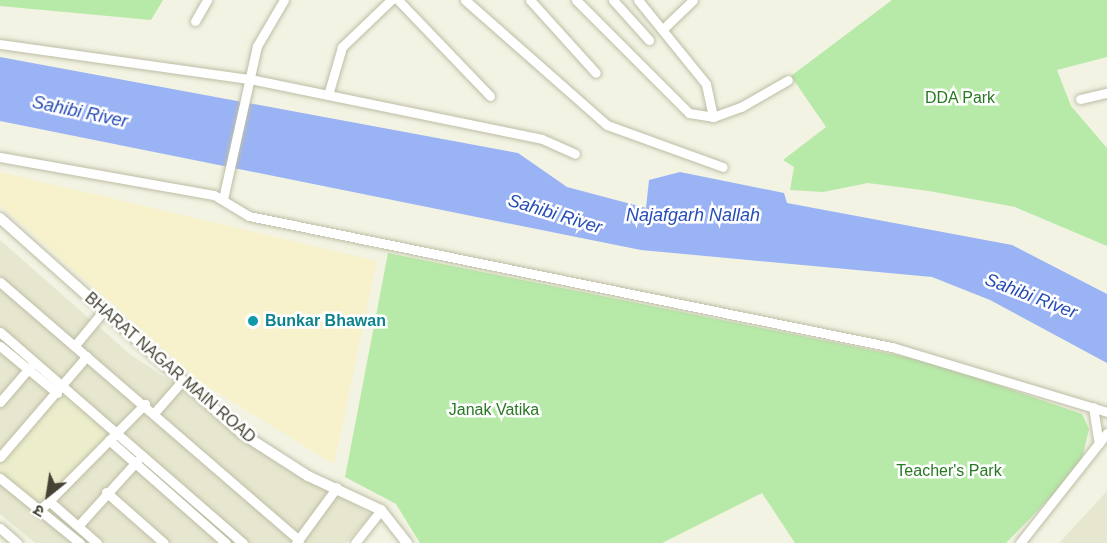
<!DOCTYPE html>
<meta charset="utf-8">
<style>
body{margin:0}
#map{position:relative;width:1107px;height:543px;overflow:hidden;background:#f2f3e3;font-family:Arial,"Noto Sans Devanagari",sans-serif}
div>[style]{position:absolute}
.residential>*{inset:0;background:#e7e7d0}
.commercial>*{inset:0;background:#f7f2cb}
.education>*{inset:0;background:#ecedcb}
.green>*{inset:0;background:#b7eaa8}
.water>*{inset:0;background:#9ab3f4}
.roads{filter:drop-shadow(0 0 2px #bebda5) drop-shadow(0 0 2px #bebda5)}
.minor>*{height:9px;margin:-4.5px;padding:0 4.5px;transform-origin:4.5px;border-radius:4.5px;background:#fff}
.tertiary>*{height:10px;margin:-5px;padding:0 5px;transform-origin:5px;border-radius:5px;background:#fff}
.dots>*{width:16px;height:16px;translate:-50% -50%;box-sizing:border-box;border:3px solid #fff;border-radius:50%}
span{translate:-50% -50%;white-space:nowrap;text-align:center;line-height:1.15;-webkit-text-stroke:5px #fff;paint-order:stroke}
.park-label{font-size:16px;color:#287923}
.culture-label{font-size:16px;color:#0d838f;font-weight:700}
.left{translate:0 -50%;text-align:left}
.street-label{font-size:16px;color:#454333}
.water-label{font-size:18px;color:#264cb6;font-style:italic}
.north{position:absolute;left:18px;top:465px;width:60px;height:60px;-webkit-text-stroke:4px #fff;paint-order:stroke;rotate:210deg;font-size:16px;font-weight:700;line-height:24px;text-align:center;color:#454333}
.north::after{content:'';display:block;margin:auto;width:21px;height:27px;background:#454333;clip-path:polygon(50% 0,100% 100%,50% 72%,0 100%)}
</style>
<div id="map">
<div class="residential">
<div style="clip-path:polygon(0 240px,131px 355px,371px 515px,346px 543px,35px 543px,0 514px)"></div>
<div style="clip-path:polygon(1107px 491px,1107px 543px,1059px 543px)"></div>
</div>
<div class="commercial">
<div style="clip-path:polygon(0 172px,377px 261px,334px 464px,202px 383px,0 205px)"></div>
</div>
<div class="education">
<div style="clip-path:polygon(63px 394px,107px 434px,39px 509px,0 474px,0 463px)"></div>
</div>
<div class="green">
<div style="clip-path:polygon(0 0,163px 0,151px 20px,0 6px)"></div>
<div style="clip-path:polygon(892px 0,1107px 0,1107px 57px,1057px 70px,1071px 106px,1107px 148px,1107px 246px,1015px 207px,929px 191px,868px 183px,823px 192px,790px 190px,794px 167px,783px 160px,826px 127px,791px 76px)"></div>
<div style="clip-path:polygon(388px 253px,931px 362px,1082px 414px,1089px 429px,1080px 467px,1006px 543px,795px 543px,762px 493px,662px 543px,420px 543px,396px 504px,345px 477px)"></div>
</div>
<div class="water">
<div style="clip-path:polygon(0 57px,518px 153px,567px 187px,646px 208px,649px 180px,680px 172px,784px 193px,787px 203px,1012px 245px,1107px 294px,1107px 363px,990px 300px,932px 277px,641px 250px,0 121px)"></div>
</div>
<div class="roads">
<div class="minor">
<div style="left:398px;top:0;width:133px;rotate:46.2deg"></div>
<div style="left:465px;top:0;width:189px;rotate:41.4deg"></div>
<div style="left:607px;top:125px;width:123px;rotate:19.9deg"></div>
<div style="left:530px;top:0;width:98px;rotate:47.9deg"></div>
<div style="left:576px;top:0;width:160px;rotate:45deg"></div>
<div style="left:689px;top:113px;width:24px;rotate:9deg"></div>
<div style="left:713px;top:117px;width:30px;rotate:-20deg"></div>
<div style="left:741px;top:107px;width:54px;rotate:-29.9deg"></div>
<div style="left:613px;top:0;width:54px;rotate:48deg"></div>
<div style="left:638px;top:0;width:108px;rotate:51deg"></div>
<div style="left:706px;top:84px;width:34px;rotate:78deg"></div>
<div style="left:195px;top:21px;width:24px;rotate:-60deg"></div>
<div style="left:664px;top:28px;width:40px;rotate:-44deg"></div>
<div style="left:0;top:44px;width:252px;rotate:8deg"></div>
<div style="left:250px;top:79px;width:298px;rotate:11.6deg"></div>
<div style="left:542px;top:139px;width:36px;rotate:24deg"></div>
<div style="left:328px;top:95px;width:50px;rotate:-73.7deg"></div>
<div style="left:342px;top:47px;width:68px;rotate:-43.8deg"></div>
<div style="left:1080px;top:99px;width:28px;rotate:-13deg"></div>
<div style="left:0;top:157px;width:217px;rotate:10.1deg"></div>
<div style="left:214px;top:195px;width:41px;rotate:31deg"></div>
<div style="left:249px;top:216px;width:656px;rotate:11.52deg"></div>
<div style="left:892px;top:347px;width:225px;rotate:16.8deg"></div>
<div style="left:223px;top:199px;width:157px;rotate:-77.5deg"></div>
<div style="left:257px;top:46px;width:53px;rotate:-59.6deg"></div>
<div style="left:0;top:282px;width:395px;rotate:40.8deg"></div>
<div style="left:0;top:332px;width:322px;rotate:41deg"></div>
<div style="left:76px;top:344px;width:44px;rotate:-50.5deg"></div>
<div style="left:0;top:346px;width:74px;rotate:39.5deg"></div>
<div style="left:0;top:402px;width:46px;rotate:-49.4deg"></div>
<div style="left:1093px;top:407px;width:37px;rotate:81deg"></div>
<div style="left:155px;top:412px;width:41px;rotate:-48.9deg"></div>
<div style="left:109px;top:440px;width:156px;rotate:41.4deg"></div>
<div style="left:0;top:457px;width:133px;rotate:-49.3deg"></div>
<div style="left:0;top:478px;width:103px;rotate:39.1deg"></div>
<div style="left:106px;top:492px;width:77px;rotate:41.3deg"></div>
<div style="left:49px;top:501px;width:64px;rotate:41.2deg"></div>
<div style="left:41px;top:509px;width:148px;rotate:-45.3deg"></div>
<div style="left:78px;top:526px;width:88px;rotate:-47.8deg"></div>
<div style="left:0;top:528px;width:23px;rotate:41deg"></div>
<div style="left:296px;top:543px;width:69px;rotate:-53.8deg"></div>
<div style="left:355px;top:543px;width:42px;rotate:-51.8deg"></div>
<div style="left:1020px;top:543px;width:140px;rotate:-51.7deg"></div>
</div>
<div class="tertiary">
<div style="left:0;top:218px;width:323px;rotate:41.7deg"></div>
<div style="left:241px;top:433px;width:80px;rotate:32.7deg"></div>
<div style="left:308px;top:476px;width:81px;rotate:25deg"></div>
<div style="left:381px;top:510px;width:42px;rotate:51.8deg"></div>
</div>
</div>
<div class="dots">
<div style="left:253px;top:321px;background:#0f9aa8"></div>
</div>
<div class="park-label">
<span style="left:960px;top:98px">DDA Park</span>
<span style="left:494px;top:410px">Janak Vatika</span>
<span style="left:949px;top:471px">Teacher's Park</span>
</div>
<div class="culture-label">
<span class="left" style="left:265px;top:321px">Bunkar Bhawan</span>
</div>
<div class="street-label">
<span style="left:170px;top:368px;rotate:41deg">BHARAT NAGAR MAIN ROAD</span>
</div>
<div class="water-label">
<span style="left:80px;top:112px;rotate:12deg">Sahibi River</span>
<span style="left:555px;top:214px;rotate:17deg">Sahibi River</span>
<span style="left:693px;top:215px">Najafgarh Nallah</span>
<span style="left:1031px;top:296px;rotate:21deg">Sahibi River</span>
</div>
<div class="north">उ</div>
</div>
